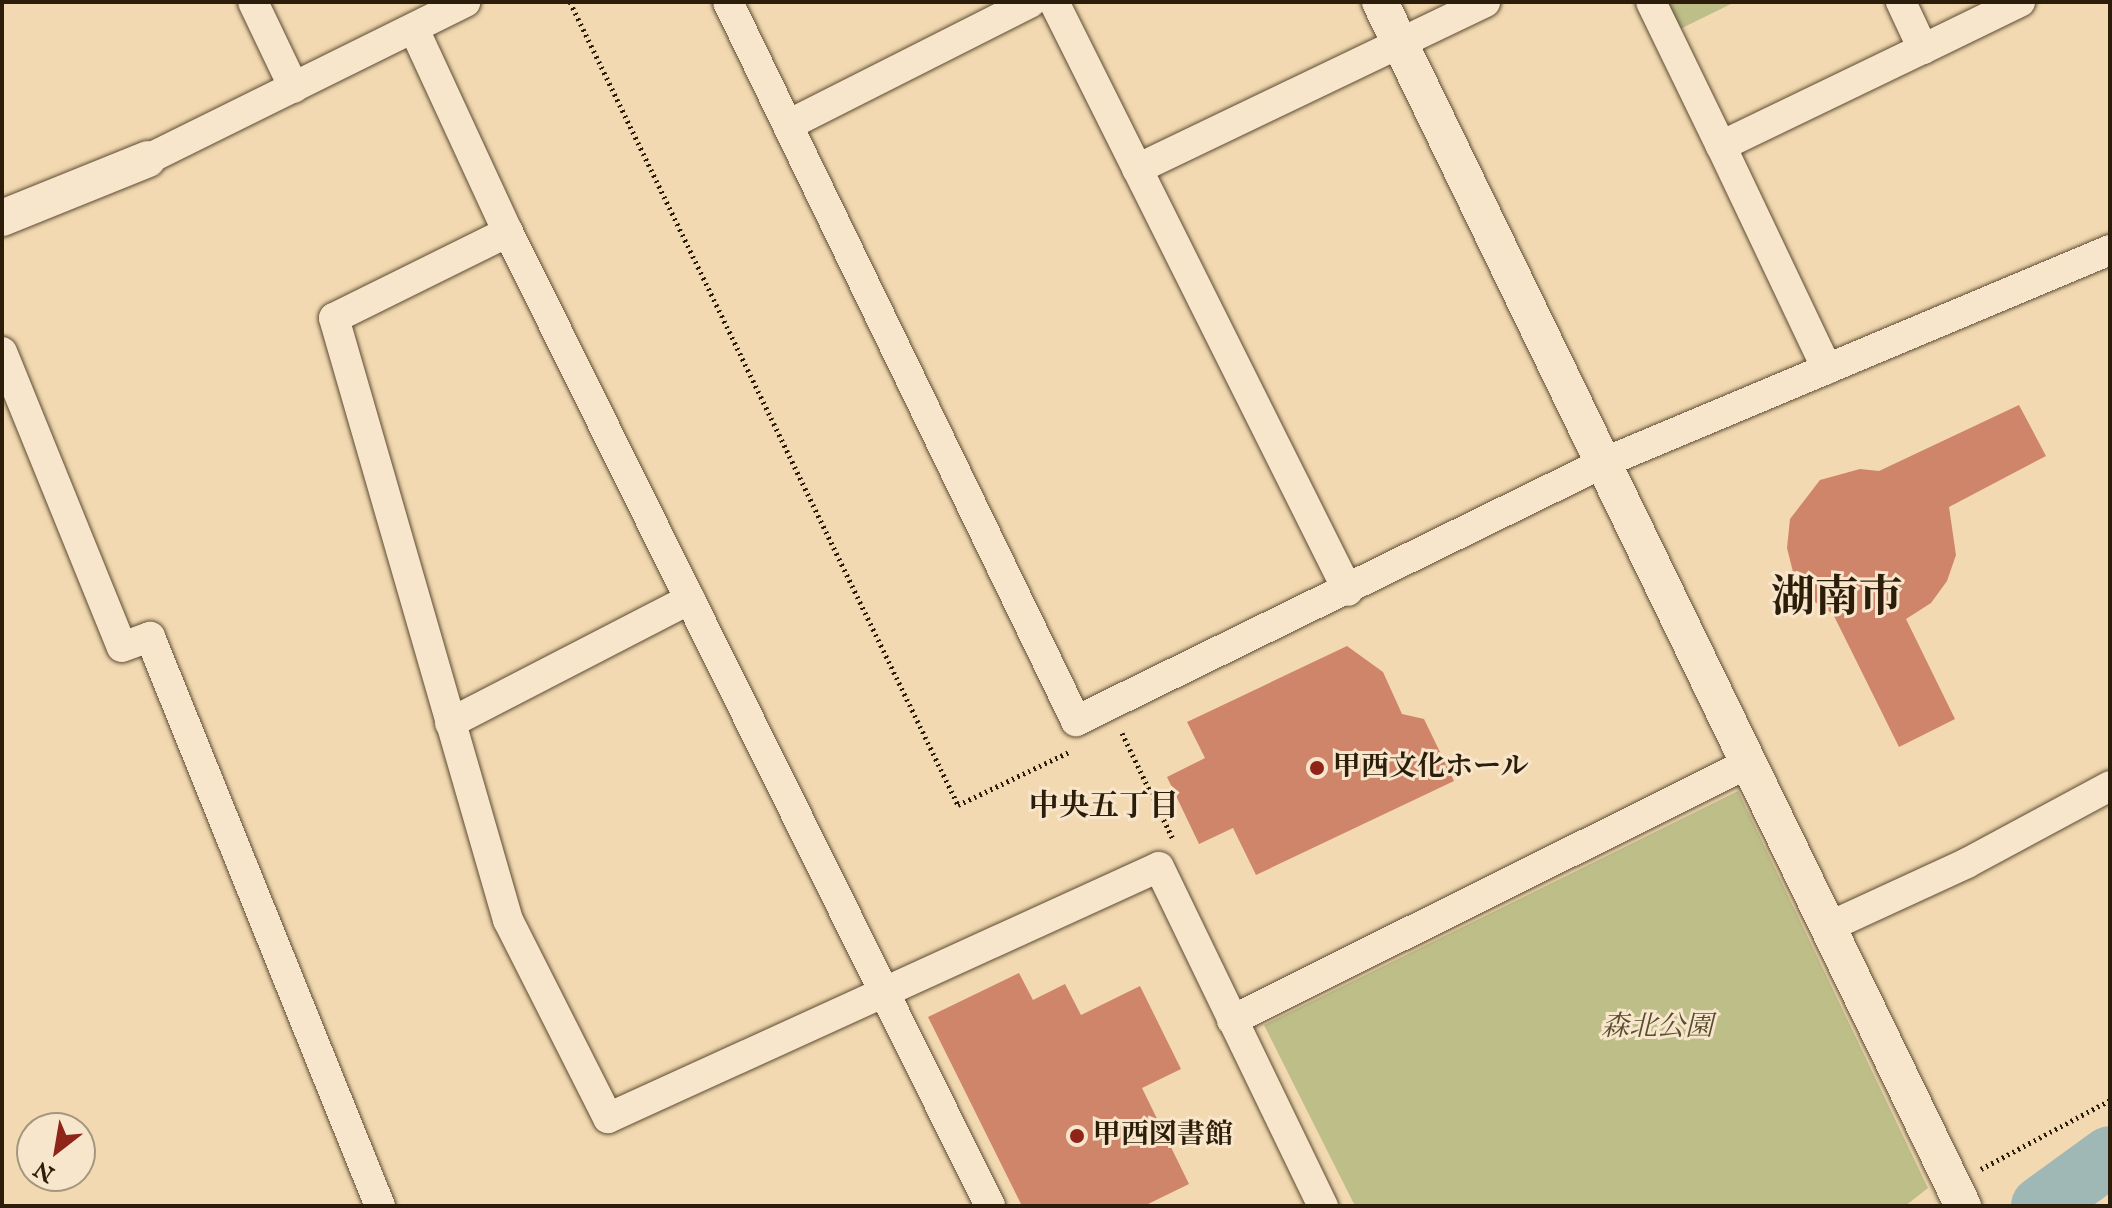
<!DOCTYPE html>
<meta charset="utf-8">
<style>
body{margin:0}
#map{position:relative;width:2112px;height:1208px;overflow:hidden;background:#f2d9b1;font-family:"IM FELL English","Noto Serif JP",serif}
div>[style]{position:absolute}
.green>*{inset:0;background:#bebe89}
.river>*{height:60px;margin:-30px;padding:0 30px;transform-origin:30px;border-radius:30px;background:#9fb8b6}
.building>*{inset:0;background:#cf8569}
.path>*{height:5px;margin-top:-2.5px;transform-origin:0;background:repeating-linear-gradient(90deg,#2b1d09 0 2px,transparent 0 6px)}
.roads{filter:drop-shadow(0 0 2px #5d4c33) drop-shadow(0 0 2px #5d4c33)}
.minor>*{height:30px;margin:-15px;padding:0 15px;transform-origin:15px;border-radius:15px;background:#f7e6cc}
.tertiary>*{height:36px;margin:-18px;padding:0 18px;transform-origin:18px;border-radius:18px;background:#f7e6cc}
.dots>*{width:22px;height:22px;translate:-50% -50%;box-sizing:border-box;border:4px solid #f7e6cc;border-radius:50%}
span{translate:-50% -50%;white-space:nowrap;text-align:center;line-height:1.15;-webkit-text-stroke:6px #f7e6cc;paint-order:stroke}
.poi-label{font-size:28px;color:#2b1d09;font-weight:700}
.left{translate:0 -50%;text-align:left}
.park-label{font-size:28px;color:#574d2f;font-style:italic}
.neighbourhood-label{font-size:30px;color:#2b1d09;font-weight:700}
.town-label{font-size:44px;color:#2b1d09;font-weight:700}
.frame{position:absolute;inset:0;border:4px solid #2b1d09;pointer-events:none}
.north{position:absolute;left:16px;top:1112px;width:80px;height:80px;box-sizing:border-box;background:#f7e6cc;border:2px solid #a5967e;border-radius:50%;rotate:211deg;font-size:22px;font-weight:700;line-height:32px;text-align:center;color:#2b1d09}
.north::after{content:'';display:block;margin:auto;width:28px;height:36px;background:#8f2418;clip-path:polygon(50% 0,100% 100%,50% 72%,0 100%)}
</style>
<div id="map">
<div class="green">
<div style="clip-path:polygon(1666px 2px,1735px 2px,1680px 29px)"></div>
<div style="clip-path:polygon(1738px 791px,1928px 1188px,1905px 1206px,1355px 1206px,1264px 1025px)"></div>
</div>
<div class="river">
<div style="left:2041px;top:1206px;width:85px;rotate:-35.9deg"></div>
</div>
<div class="building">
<div style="clip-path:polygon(2019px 405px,2046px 456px,1949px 507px,1956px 555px,1947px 581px,1931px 603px,1906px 619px,1955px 719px,1899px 747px,1833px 614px,1809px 598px,1794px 576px,1787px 548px,1790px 519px,1820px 480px,1860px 469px,1879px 471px)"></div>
<div style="clip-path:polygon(1347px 646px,1383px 672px,1402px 714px,1424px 719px,1454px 781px,1256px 875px,1233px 828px,1199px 844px,1167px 777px,1205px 758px,1187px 722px)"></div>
<div style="clip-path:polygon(1019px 973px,1033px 1000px,1065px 984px,1081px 1015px,1140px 986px,1181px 1069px,1142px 1088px,1189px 1184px,1144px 1206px,1022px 1206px,928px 1017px)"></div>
</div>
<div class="path">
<div style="left:570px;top:2px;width:892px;rotate:64.21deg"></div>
<div style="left:958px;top:805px;width:123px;rotate:-25.5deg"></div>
<div style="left:1122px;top:733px;width:118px;rotate:64.3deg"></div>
<div style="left:1981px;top:1169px;width:146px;rotate:-28.1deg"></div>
</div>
<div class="roads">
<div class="minor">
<div style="left:253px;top:2px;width:95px;rotate:64.5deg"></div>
<div style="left:728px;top:2px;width:799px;rotate:64.17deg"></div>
<div style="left:1076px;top:721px;width:587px;rotate:-26.08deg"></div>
<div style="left:1603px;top:463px;width:550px;rotate:-22.79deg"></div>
<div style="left:1054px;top:2px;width:658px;rotate:63.47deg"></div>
<div style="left:1651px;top:2px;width:160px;rotate:64.1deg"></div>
<div style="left:1901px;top:2px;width:52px;rotate:64.9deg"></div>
<div style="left:1923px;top:49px;width:108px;rotate:-25.9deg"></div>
<div style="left:414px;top:29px;width:224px;rotate:65.2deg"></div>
<div style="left:508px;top:232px;width:1087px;rotate:63.67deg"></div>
<div style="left:788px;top:125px;width:272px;rotate:-26.8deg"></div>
<div style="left:148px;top:159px;width:354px;rotate:-26.3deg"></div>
<div style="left:1137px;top:169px;width:386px;rotate:-25.6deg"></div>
<div style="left:508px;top:232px;width:194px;rotate:153.7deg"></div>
<div style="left:334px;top:318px;width:627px;rotate:73.88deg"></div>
<div style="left:508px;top:920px;width:222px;rotate:63.2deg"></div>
<div style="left:608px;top:1118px;width:605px;rotate:-24.49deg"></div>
<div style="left:1159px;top:867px;width:377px;rotate:64.2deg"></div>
<div style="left:2px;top:352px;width:318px;rotate:67.9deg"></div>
<div style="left:122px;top:647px;width:30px;rotate:-20deg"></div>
<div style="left:150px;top:637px;width:614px;rotate:67.99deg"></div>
<div style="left:1827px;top:369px;width:247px;rotate:-115.4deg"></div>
<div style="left:1721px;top:146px;width:224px;rotate:-25.7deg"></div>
<div style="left:450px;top:723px;width:270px;rotate:-27.3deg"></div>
<div style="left:1828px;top:927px;width:153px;rotate:-24.7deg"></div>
<div style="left:1967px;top:863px;width:162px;rotate:-28.3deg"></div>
<div style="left:1232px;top:1020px;width:575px;rotate:-26.43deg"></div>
</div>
<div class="tertiary">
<div style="left:1380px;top:2px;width:1338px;rotate:64.16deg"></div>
<div style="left:2px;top:218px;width:157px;rotate:-22deg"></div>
</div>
</div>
<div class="dots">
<div style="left:1317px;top:768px;background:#8f2418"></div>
<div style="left:1077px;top:1136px;background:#8f2418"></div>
</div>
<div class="poi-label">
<span class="left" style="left:1333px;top:768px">甲西文化ホール</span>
<span class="left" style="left:1093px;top:1136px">甲西図書館</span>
</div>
<div class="park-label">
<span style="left:1657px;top:1028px">森北公園</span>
</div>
<div class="neighbourhood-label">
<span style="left:1104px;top:807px">中央五丁目</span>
</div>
<div class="town-label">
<span style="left:1837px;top:599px">湖南市</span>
</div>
<div class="frame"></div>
<div class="north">N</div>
</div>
